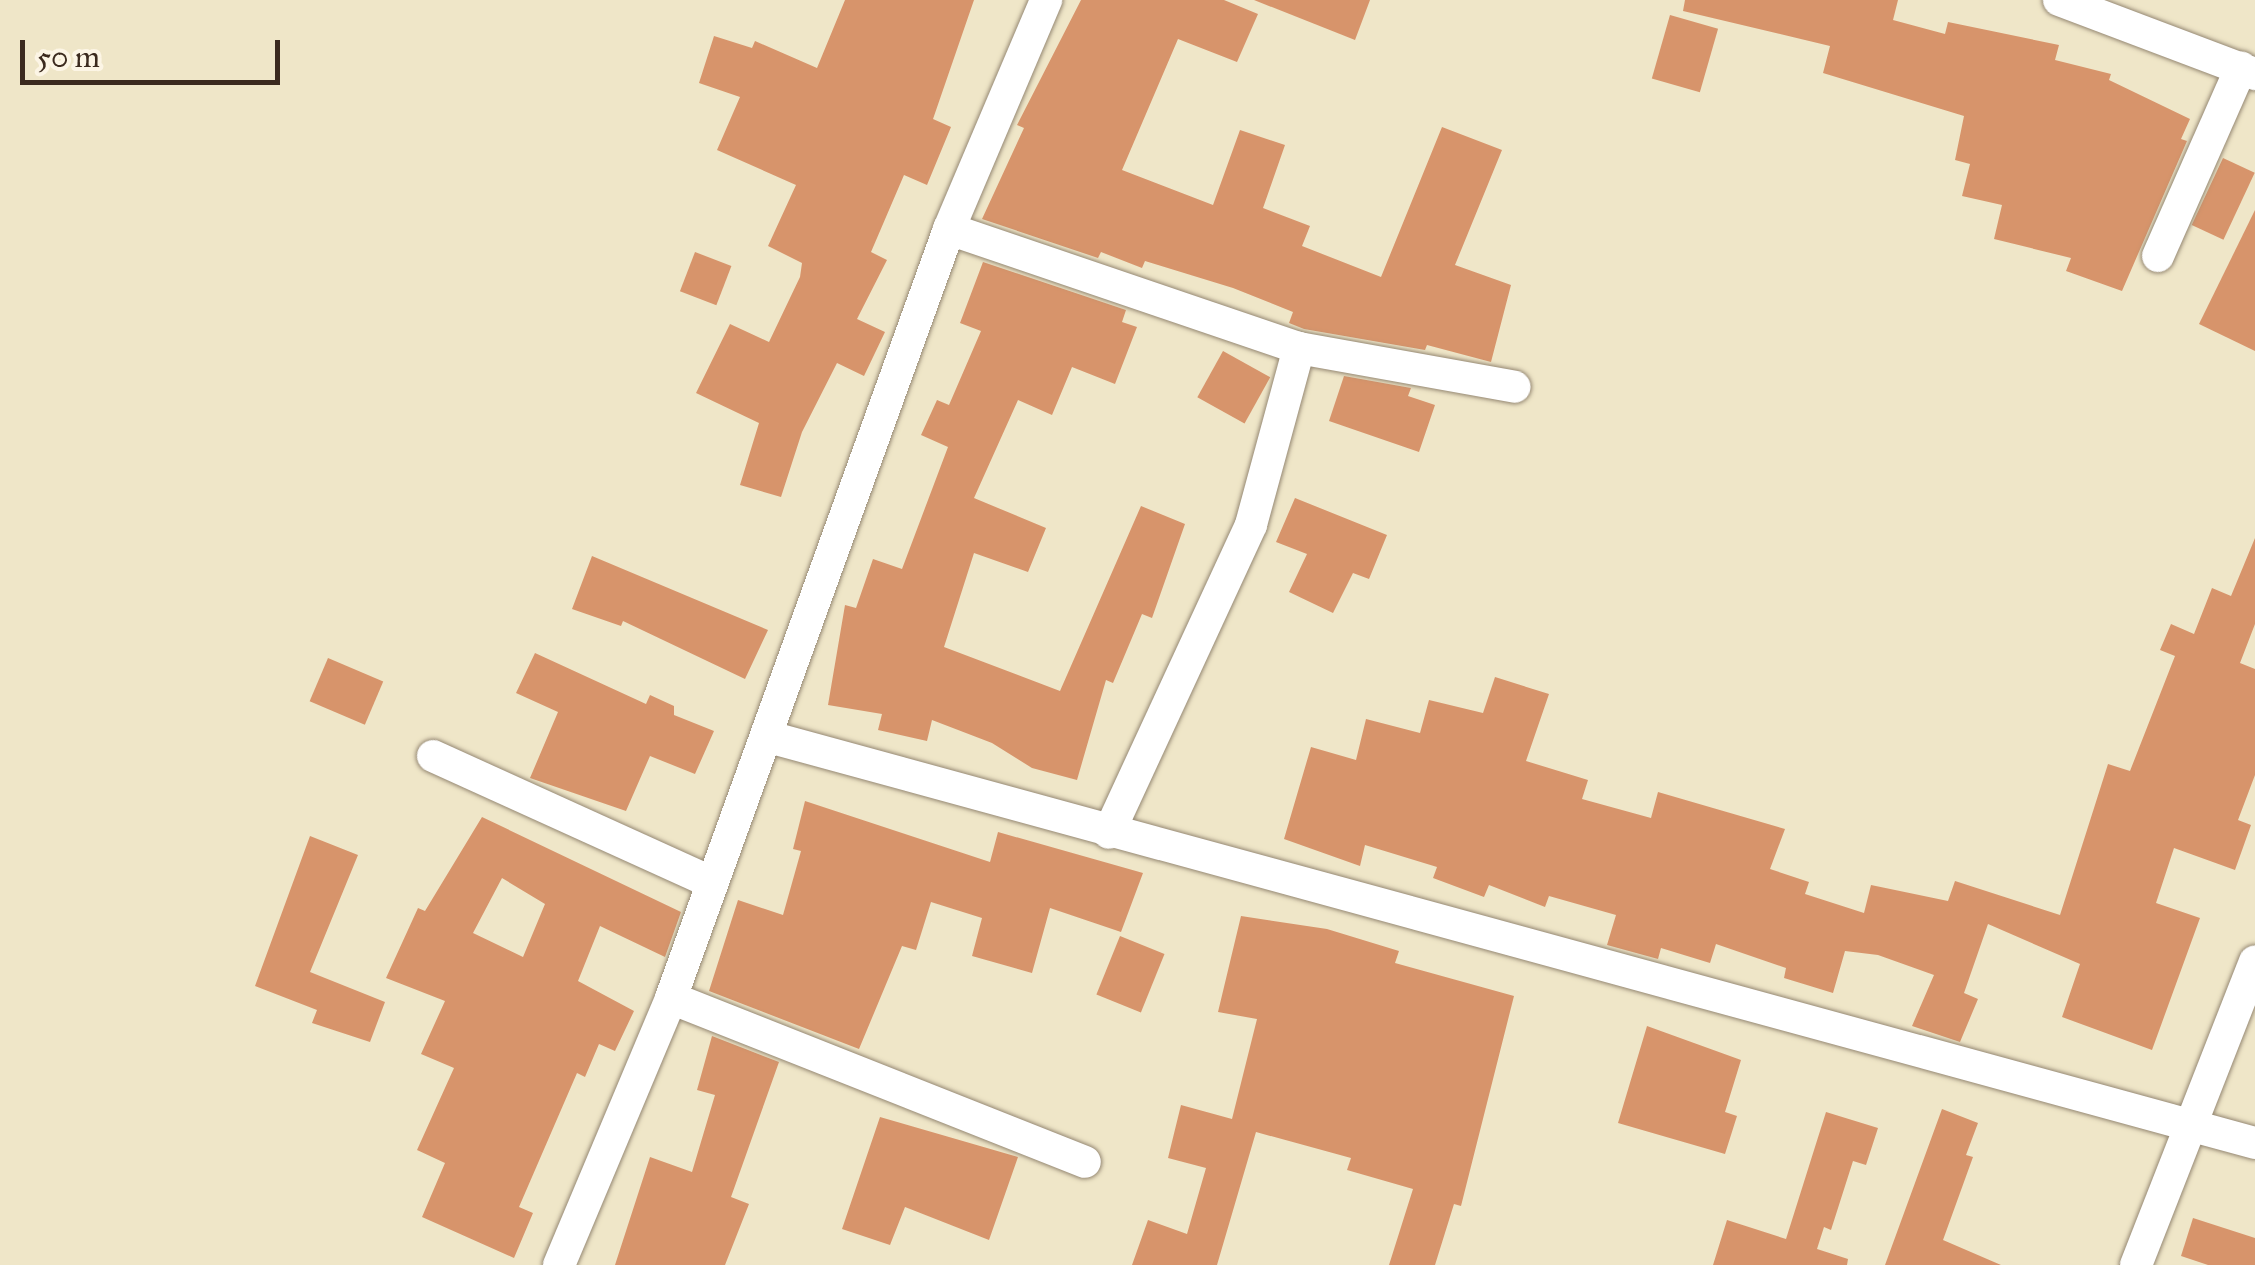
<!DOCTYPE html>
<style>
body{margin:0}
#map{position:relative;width:2255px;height:1265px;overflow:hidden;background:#efe6c8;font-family:"IM FELL Great Primer",serif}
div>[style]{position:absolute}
.building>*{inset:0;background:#d7946b;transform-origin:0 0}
.roads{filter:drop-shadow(0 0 2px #958873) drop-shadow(0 0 2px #958873)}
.street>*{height:32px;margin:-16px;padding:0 16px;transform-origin:16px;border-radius:16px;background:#fff}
span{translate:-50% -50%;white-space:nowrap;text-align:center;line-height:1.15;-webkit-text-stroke:8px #fcf5e5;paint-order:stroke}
.scale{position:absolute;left:20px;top:40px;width:260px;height:45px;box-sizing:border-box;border:5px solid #3b2a1e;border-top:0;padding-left:12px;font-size:30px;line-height:35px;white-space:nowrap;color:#3b2a1e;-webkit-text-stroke:8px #fcf5e5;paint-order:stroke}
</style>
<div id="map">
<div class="building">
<div style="clip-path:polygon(845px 0,974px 0,933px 119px,951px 127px,927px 185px,904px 175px,871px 252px,887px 260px,857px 319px,885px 332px,864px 376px,837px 363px,802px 432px,781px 497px,740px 485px,759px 423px,696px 393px,730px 324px,769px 342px,800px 277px,802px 263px,768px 246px,796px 185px,717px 150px,740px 97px,699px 83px,714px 36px,752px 48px,755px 41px,817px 68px)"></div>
<div style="clip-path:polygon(1081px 0,1224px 0,1258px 14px,1237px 62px,1178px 39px,1122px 170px,1213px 205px,1240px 130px,1285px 145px,1263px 208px,1310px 226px,1302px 246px,1381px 277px,1442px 127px,1502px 150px,1455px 265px,1511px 285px,1491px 362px,1427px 345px,1425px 350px,1304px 329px,1289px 323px,1293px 312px,1233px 288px,1145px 261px,1142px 268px,1101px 252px,1098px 258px,982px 219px,1024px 128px,1017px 125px)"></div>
<div style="clip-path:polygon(1254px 0,1370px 0,1355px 40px)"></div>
<div style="clip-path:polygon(1685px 0,1898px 0,1893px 20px,1945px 34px,1948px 22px,2059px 45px,2055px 60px,2111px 74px,2109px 80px,2190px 119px,2181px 139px,2187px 141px,2122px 291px,2066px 271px,2071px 258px,1994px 239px,2002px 205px,1962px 196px,1970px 164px,1955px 160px,1964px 116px,1823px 73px,1830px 46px,1683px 11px)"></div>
<div style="left:1670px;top:15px;width:50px;height:66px;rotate:16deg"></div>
<div style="left:2223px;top:158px;width:35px;height:74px;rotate:25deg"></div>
<div style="clip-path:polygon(2255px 210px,2255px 351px,2199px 324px)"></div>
<div style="left:695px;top:252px;width:39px;height:42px;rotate:21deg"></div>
<div style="clip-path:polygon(983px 262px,1126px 310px,1122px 322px,1137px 327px,1115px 384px,1072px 367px,1052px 415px,1018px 400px,974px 498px,1046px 528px,1028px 572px,974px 553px,944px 647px,1060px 691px,1141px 506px,1185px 524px,1152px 618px,1142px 614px,1113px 683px,1106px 680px,1077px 780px,1032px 768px,992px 743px,932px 720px,927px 741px,878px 730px,882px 714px,828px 705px,845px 605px,856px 608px,873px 559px,902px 569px,948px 447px,921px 435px,937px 400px,949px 405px,981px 331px,960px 323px)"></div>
<div style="left:1223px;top:351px;width:54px;height:53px;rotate:29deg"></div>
<div style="clip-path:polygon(1344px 376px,1411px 388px,1408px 396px,1435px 405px,1419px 452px,1329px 421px)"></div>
<div style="clip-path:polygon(1295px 498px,1387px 535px,1369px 579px,1353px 573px,1333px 613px,1289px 592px,1307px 554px,1276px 542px)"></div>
<div style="clip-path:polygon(2255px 538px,2255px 624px,2240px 663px,2255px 669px,2255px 775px,2238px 820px,2251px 825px,2235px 870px,2174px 848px,2156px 903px,2200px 918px,2152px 1050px,2062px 1017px,2080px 964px,1988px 924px,1964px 993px,1978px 999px,1960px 1042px,1912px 1026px,1934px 975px,1878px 955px,1845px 951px,1833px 993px,1784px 978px,1786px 968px,1716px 944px,1710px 963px,1661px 948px,1658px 959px,1607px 945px,1616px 915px,1549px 896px,1545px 907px,1489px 885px,1484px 897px,1433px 878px,1437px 867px,1365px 845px,1360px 866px,1284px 839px,1311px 747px,1356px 760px,1366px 719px,1420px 733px,1429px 700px,1483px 713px,1495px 677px,1549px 694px,1526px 761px,1588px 780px,1582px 799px,1651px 818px,1658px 792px,1785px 829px,1770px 869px,1809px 882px,1805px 894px,1864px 913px,1871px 885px,1948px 901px,1955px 881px,2060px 915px,2108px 764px,2130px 771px,2175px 656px,2160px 650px,2171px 624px,2194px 634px,2212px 588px,2231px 596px)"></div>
<div style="clip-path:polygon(592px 556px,768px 630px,745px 679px,623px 621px,621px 626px,572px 609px)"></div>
<div style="clip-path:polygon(535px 653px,646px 704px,650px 695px,674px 706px,674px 715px,714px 731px,695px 774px,650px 756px,626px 811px,530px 778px,558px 712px,516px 693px)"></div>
<div style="left:328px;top:658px;width:60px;height:47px;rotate:23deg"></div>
<div style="clip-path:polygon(805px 801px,990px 862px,998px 832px,1143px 873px,1121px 932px,1050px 908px,1032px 973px,972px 956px,982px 918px,931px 902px,916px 950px,902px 946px,859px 1049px,709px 991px,738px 900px,783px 915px,801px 851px,793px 849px)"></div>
<div style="clip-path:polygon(evenodd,482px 817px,681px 912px,665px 957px,600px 926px,578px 981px,634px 1011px,615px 1051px,599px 1044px,585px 1077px,577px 1073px,519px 1207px,533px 1213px,514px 1258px,422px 1217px,445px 1163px,417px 1150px,454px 1068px,421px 1054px,445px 1001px,386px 978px,418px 908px,425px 911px,482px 817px,502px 878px,545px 904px,523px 957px,473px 933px,502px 878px)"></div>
<div style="clip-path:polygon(310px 836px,358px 855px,310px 972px,385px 1002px,370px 1042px,312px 1023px,317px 1010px,255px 986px)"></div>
<div style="clip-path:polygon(1241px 916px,1327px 929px,1399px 951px,1395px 963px,1514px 996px,1461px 1206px,1454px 1204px,1435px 1265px,1389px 1265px,1413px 1189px,1347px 1170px,1351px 1158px,1256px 1132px,1217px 1265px,1132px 1265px,1148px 1220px,1187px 1234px,1206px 1168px,1168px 1158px,1181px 1105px,1232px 1119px,1257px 1019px,1218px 1012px)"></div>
<div style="left:1120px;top:936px;width:48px;height:63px;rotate:22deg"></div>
<div style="clip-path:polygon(1647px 1026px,1741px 1060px,1725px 1112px,1737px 1116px,1725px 1154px,1618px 1123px)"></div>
<div style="clip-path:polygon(712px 1036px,779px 1062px,731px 1197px,749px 1204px,725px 1265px,615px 1265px,650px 1157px,692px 1172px,715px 1095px,697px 1090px)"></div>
<div style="clip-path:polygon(1942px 1109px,1978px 1123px,1966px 1155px,1973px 1157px,1943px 1240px,2001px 1265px,1885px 1265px)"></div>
<div style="clip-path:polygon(1826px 1112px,1878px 1128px,1866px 1165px,1853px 1161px,1831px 1230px,1824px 1227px,1817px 1249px,1848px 1259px,1847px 1265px,1713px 1265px,1727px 1220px,1786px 1239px)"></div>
<div style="clip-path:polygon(880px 1117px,1018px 1157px,989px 1240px,905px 1207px,890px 1245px,842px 1229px)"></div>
<div style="clip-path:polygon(2193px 1218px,2255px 1238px,2255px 1265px,2208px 1265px,2181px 1256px)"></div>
</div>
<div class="roads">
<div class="street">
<div style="left:2059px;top:0;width:210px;rotate:20.7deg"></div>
<div style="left:949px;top:229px;width:370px;rotate:18.8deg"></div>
<div style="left:1299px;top:348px;width:183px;rotate:105.2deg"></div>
<div style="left:1251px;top:525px;width:339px;rotate:114.8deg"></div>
<div style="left:2158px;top:256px;width:206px;rotate:-66.2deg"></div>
<div style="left:1299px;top:348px;width:219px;rotate:10.2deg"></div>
<div style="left:769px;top:737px;width:1540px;rotate:15.28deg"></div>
<div style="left:433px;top:756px;width:305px;rotate:24.4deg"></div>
<div style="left:671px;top:998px;width:445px;rotate:21.6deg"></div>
<div style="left:559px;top:1265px;width:290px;rotate:-67.2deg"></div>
<div style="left:671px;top:998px;width:818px;rotate:-70.12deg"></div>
<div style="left:949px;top:229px;width:249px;rotate:-67deg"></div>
<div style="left:2136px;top:1265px;width:326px;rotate:-68.6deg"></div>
</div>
</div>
<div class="scale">50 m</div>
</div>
